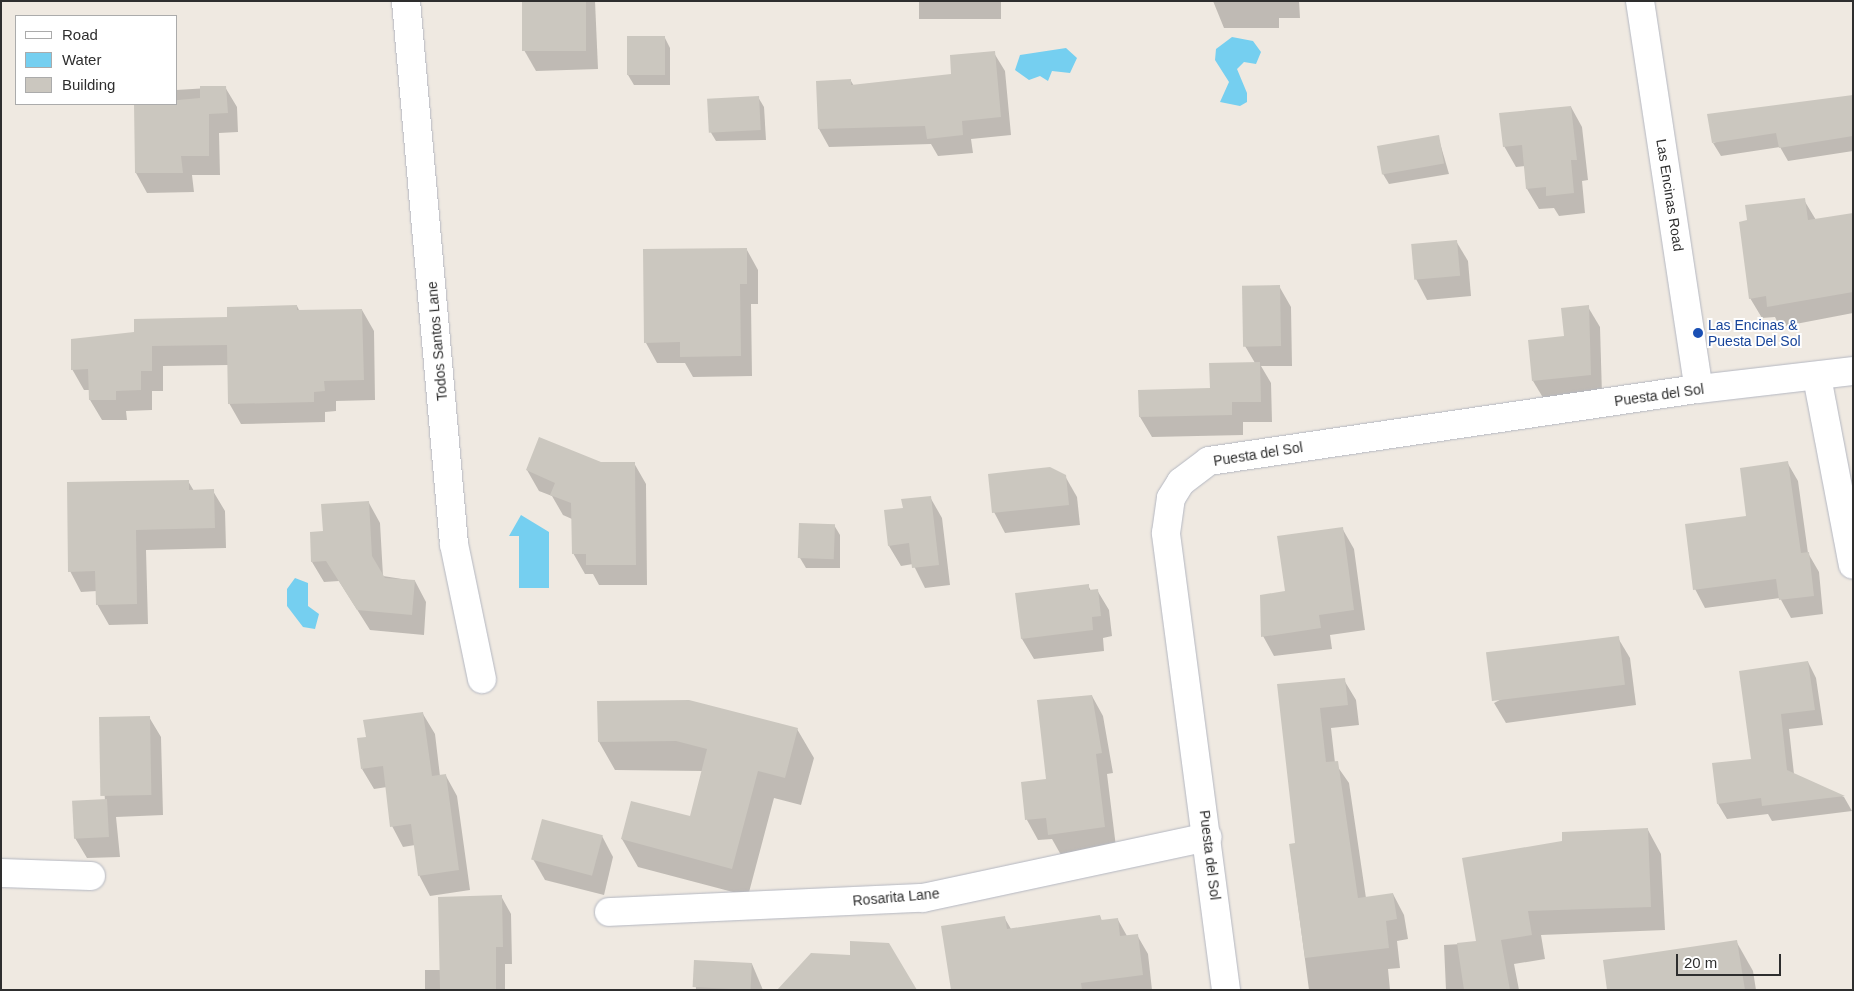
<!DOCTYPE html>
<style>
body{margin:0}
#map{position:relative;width:1854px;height:991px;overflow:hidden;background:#efe9e1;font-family:Helvetica,sans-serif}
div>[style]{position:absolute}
.water>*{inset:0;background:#75cff0}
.shadow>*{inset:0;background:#0003;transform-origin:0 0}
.building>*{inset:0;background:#cbc7bf;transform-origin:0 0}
.roads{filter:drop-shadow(0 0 1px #b4b7c1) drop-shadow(0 0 1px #b4b7c1)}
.minor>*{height:28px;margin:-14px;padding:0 14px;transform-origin:14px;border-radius:14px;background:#fff}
.dots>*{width:14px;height:14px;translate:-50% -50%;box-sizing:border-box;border:2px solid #fff;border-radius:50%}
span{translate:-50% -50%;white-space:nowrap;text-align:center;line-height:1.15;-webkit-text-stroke:4px #fff;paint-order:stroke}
.street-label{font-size:14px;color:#2e2e2e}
.transit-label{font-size:14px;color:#164399}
.left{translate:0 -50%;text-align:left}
.frame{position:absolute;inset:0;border:2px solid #2e2e2e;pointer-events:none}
.legend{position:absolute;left:15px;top:15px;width:162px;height:90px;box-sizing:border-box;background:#fff;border:1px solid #ababab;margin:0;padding:6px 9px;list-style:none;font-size:15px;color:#2e2e2e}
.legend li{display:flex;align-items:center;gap:10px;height:25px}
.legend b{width:25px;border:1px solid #ababab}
.scale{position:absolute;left:1676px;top:954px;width:105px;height:22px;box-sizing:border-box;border:2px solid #2e2e2e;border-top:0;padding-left:6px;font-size:15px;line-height:18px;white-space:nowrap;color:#2e2e2e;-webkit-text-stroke:4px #fff;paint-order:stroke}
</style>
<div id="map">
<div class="water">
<div style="clip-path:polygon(1232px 37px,1253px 41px,1261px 52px,1256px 64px,1244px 62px,1237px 69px,1247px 93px,1247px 102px,1240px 106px,1220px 102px,1229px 82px,1215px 60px,1216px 49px)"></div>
<div style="clip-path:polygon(1066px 48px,1077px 58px,1070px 73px,1052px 71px,1048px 81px,1040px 76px,1029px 80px,1015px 70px,1020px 55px)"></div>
<div style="clip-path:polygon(521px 515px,549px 532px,549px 588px,519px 588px,519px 536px,509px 536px)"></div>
<div style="clip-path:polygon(295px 578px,308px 583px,308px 606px,319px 614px,315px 629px,303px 627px,287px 606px,287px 589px)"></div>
</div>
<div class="shadow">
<div style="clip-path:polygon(524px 1px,595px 1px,598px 69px,536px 71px,524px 50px)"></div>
<div style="left:919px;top:1px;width:82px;height:18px"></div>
<div style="clip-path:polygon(1213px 1px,1299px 1px,1300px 18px,1279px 18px,1279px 28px,1224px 28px)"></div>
<div style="clip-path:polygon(628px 38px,665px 38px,670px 48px,670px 85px,634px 85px,628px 75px)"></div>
<div style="clip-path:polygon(994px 53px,1005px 71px,1011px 135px,971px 139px,973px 153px,938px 156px,931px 144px,829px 147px,819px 129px,851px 81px,854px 86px,953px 75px)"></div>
<div style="clip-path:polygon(225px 87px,237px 107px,238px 132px,219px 133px,220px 175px,192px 175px,194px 192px,147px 193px,136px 173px,135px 104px,176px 104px,176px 90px)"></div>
<div style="clip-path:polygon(1853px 96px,1853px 151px,1788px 161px,1780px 147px,1721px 156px,1713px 143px)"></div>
<div style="clip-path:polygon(758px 97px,764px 107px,766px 140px,716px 141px,710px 131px)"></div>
<div style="clip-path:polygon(1571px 107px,1582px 127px,1588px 180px,1582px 181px,1585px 213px,1559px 216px,1554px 208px,1539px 209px,1527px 189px,1525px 166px,1516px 167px,1504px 146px)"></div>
<div style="clip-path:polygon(1438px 136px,1449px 174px,1389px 184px,1383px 174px)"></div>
<div style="clip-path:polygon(1804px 200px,1816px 220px,1853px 214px,1853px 313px,1780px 327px,1775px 317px,1762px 318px,1750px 298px,1748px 222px)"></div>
<div style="clip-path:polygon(1456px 241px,1468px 261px,1471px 296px,1427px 300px,1416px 279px)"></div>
<div style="clip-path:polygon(747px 250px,758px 270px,758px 304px,751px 304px,752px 376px,693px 377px,685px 363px,657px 363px,646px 343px)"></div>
<div style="clip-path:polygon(1279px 286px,1291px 307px,1292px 366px,1261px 366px,1271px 383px,1272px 422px,1243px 422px,1243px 435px,1152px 437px,1140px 417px,1211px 389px,1255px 363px,1245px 346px)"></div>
<div style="clip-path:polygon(297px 306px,300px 312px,362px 310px,374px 331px,375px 400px,336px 401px,336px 411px,325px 412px,325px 422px,241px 424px,229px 403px,229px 365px,163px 366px,163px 391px,152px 391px,152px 410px,126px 411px,127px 420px,102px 420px,90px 400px,90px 390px,84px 390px,72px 369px,136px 333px)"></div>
<div style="clip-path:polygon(1588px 307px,1600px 327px,1602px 395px,1545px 401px,1533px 381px)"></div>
<div style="clip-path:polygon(1787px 462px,1798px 481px,1808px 553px,1819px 572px,1823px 614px,1791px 618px,1780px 598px,1705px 608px,1695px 589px)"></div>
<div style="clip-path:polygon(634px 463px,646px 484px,647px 585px,599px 585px,593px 574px,585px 574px,573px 553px,572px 519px,563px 515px,552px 496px,539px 491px,527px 470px)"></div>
<div style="clip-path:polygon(1065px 476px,1077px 497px,1080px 525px,1005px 533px,994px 512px)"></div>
<div style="clip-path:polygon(188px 481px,194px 491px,213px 491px,225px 511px,226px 548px,146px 550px,148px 624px,109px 625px,97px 604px,97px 591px,81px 592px,70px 571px)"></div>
<div style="clip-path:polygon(930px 497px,942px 518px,950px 585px,925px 588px,913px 564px,901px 566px,889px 546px,904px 509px)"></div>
<div style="clip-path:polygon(369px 503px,380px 523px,383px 576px,415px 581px,426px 602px,424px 635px,370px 630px,339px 581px,324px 582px,312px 562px,324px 532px)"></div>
<div style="clip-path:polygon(800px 524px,834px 525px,840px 535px,840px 568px,806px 568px,800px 558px)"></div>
<div style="clip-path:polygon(1342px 528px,1354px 549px,1365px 630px,1330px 635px,1332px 649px,1274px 656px,1263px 636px,1286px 592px)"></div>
<div style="clip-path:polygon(1088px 585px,1091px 591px,1097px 590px,1109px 610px,1112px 636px,1103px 638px,1104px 651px,1034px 659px,1022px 639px,1016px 595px)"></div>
<div style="clip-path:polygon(1618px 638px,1630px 658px,1636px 705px,1506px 723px,1494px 703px)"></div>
<div style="clip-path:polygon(1808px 662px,1816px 678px,1823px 725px,1789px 729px,1794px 774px,1844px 797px,1852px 811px,1772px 821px,1768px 814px,1727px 819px,1718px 804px,1753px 760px)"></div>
<div style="clip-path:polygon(1344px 680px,1356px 700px,1359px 725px,1331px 728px,1335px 763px,1349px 783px,1366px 898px,1393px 894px,1404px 915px,1408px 939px,1397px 941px,1400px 968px,1388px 969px,1390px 990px,1309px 990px,1290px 845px,1297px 844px,1279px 685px)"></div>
<div style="clip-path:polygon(1092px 696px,1103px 716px,1113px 773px,1107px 774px,1116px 847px,1061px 855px,1052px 839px,1038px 840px,1027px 820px,1022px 783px,1047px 780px)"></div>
<div style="clip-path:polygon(599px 702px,797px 729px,814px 758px,801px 805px,774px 798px,748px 896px,638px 867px,622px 839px,691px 818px,703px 771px,615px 770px,599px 742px)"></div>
<div style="clip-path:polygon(423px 714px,435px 734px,440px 776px,446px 776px,457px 796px,470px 890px,430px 896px,419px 875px,415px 845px,403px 847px,392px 826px,387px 787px,374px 789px,362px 769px)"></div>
<div style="clip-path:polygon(149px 717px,161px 737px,163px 815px,116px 817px,120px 857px,87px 858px,75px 838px,74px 802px,105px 801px,100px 719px)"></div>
<div style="clip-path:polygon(1648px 830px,1661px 854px,1665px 930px,1541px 935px,1545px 959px,1514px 964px,1519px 990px,1446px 990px,1444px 945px,1477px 943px)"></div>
<div style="clip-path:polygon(602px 836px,613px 857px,604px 895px,545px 880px,533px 859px)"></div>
<div style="clip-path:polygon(501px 896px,511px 914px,512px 964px,505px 964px,505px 990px,425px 990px,425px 970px,441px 970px)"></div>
<div style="clip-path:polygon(1100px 916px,1102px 921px,1118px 920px,1127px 936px,1137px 935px,1148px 954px,1152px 990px,952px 990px,1004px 917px,1011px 929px)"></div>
<div style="clip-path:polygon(1736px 941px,1753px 971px,1756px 990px,1608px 990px)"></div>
<div style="clip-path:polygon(695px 961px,752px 964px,763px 990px,696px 990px)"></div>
</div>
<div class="building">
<div style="left:522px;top:1px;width:64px;height:50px"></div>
<div style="left:665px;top:36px;width:39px;height:38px;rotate:90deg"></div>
<div style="clip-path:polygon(995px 51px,1001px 117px,962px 121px,963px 135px,927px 139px,925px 126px,818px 129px,816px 81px,851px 79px,851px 85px,951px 74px,950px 55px)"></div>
<div style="clip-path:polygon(200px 86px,226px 86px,228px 113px,209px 114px,209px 156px,181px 156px,183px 173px,135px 173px,134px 104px,200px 98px)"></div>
<div style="clip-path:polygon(1853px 95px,1853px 136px,1779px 148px,1776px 133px,1712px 143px,1707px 114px)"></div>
<div style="left:759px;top:96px;width:34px;height:52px;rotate:87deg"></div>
<div style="clip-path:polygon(1571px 106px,1577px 160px,1571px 160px,1574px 193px,1546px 196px,1546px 187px,1526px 189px,1522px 145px,1503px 147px,1499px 113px)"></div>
<div style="left:1439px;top:135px;width:29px;height:63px;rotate:80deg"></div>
<div style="clip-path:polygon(1805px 198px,1808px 220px,1853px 213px,1853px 292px,1767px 307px,1766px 296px,1749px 299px,1739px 222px,1747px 220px,1745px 205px)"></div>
<div style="left:1457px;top:240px;width:36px;height:46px;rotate:85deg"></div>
<div style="clip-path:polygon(747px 248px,747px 284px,740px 284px,741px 356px,680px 357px,680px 342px,644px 343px,643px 249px)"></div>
<div style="left:1280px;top:285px;width:61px;height:38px;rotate:89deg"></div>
<div style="clip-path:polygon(297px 305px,297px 310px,362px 309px,364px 380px,324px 381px,325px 391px,314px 392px,314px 402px,228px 404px,227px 345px,152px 346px,152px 371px,141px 371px,141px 390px,116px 391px,116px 400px,89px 400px,88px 369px,71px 370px,71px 339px,134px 332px,134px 319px,227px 317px,227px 307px)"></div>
<div style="clip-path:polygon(1589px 305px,1591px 375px,1532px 381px,1528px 340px,1564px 336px,1561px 308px)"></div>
<div style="clip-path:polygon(1260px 362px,1261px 402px,1232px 402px,1232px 415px,1139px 417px,1138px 390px,1210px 388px,1209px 363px)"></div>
<div style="clip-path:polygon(539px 437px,601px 462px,635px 462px,636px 565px,586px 565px,586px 554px,572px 554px,571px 503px,550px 495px,555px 483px,526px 470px)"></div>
<div style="clip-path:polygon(1788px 461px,1801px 553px,1809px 552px,1814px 596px,1779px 600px,1776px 579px,1693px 590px,1685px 524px,1746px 516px,1740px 468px)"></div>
<div style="clip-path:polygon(1050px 467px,1066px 475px,1069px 505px,992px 513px,988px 474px)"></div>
<div style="clip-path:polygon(189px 480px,189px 490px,214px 489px,215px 528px,136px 530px,137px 604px,96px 605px,95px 571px,68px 572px,67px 482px)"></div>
<div style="clip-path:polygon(931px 496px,939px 565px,912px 568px,909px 543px,888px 546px,884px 510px,903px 508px,901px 499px)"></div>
<div style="clip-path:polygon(369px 501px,372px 556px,385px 578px,415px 580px,412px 615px,357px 610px,326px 561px,311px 562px,310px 532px,323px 531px,321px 504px)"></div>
<div style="left:799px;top:523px;width:36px;height:35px;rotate:2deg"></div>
<div style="clip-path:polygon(1343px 527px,1354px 610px,1319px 615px,1321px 628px,1261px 637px,1260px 595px,1285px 591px,1277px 536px)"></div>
<div style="clip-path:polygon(1089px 584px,1089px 590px,1098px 589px,1101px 616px,1092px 617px,1093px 630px,1021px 639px,1015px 593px)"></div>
<div style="left:1619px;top:636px;width:49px;height:134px;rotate:83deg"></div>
<div style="clip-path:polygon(1808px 661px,1815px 710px,1781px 714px,1787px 770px,1845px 796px,1762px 806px,1761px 798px,1717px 804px,1712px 763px,1751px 759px,1739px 671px)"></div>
<div style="clip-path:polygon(1345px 678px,1348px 705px,1320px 708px,1326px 762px,1338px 761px,1358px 898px,1393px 893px,1397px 919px,1386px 921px,1389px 948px,1305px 958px,1289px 844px,1295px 843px,1277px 684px)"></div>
<div style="clip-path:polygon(1092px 695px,1102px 753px,1096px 754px,1105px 827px,1048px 835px,1046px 818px,1025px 820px,1021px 782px,1046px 779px,1037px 700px)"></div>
<div style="clip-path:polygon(689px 700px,798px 728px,785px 778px,758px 771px,732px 869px,621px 839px,631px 801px,690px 816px,707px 749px,676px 741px,598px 742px,597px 701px)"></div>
<div style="clip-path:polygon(423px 712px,432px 776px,446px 774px,459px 870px,418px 876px,411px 824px,390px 827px,383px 766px,361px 769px,357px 738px,366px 737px,363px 720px)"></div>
<div style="left:150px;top:716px;width:79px;height:51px;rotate:89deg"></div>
<div style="left:107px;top:799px;width:38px;height:35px;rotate:87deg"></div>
<div style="left:542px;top:819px;width:63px;height:42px;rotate:15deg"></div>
<div style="clip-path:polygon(1648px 828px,1651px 907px,1528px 911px,1532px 935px,1501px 940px,1510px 990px,1464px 990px,1457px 943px,1476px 941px,1462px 858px,1562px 841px,1562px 832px)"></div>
<div style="clip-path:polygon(502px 895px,503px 947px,496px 947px,496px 990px,440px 990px,438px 897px)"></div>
<div style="clip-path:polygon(1100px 915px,1101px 920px,1118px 918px,1120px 936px,1138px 934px,1143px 975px,1081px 983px,1082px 990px,951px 990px,941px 926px,1005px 916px,1007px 929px)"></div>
<div style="clip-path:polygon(1737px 940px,1745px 990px,1607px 990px,1603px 960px)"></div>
<div style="clip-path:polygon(850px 941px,889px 943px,917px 990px,777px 990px,811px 953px,850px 955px)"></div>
<div style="left:694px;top:960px;width:58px;height:27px;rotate:3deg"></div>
</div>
<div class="roads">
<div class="minor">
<div style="left:406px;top:1px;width:545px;rotate:84.95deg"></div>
<div style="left:454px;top:544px;width:138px;rotate:78.3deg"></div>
<div style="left:1640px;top:1px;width:392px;rotate:81.4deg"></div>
<div style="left:1817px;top:377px;width:191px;rotate:79.2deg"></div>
<div style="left:1px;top:873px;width:90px;rotate:1.9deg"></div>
<div style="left:609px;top:912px;width:314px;rotate:-2.6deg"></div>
<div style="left:923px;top:898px;width:291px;rotate:-12.1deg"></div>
<div style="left:1226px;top:990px;width:461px;rotate:-97.5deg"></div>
<div style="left:1166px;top:533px;width:35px;rotate:-82deg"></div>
<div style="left:1171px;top:498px;width:19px;rotate:-58deg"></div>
<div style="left:1181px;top:482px;width:35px;rotate:-37deg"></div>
<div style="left:1209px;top:461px;width:495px;rotate:-8.4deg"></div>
<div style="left:1699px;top:389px;width:155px;rotate:-6.7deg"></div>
</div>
</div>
<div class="dots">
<div style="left:1698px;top:333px;background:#1a4fb4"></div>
</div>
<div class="street-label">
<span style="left:1670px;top:195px;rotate:81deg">Las Encinas Road</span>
<span style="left:437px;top:341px;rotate:-95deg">Todos Santos Lane</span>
<span style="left:1659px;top:395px;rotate:-8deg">Puesta del Sol</span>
<span style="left:1258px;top:454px;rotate:-9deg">Puesta del Sol</span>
<span style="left:1210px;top:855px;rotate:83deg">Puesta del Sol</span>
<span style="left:896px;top:897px;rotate:-5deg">Rosarita Lane</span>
</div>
<div class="transit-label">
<span class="left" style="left:1708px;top:333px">Las Encinas &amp;<br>Puesta Del Sol</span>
</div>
<div class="frame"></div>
<ul class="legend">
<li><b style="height:6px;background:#fff"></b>Road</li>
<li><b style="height:14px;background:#75cff0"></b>Water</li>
<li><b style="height:14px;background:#cbc7bf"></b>Building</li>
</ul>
<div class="scale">20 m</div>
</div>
